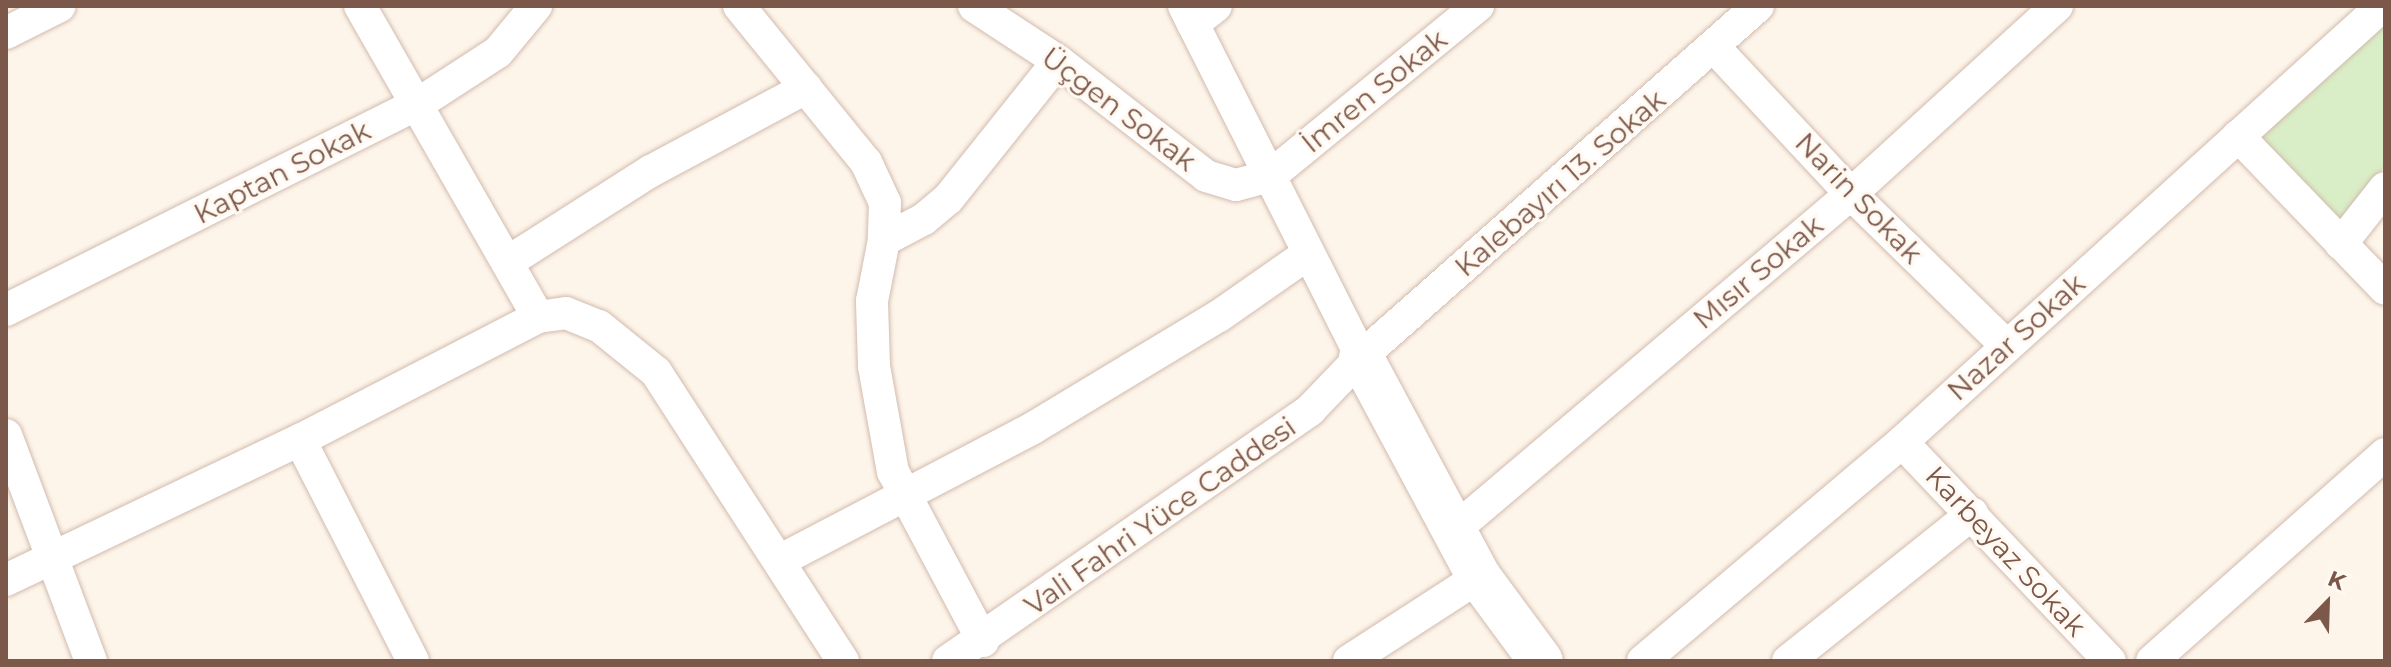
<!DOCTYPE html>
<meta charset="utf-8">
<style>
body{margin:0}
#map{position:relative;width:2391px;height:667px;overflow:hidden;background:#fef5ea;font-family:Montserrat,sans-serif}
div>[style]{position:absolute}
.green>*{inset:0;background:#d9eec6}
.roads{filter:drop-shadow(0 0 2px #d2bbae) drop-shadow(0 0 2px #d2bbae)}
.street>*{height:32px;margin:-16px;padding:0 16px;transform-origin:16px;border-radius:16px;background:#fff}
.secondary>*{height:44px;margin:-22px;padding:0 22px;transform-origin:22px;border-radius:22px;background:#fff}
span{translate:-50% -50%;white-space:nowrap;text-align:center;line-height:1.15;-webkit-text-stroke:6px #fff9f2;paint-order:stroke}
.street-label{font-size:28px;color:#7c584a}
.frame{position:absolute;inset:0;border:8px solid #7c584a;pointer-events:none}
.north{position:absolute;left:2287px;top:563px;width:80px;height:80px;-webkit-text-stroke:6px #fff9f2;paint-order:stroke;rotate:23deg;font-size:22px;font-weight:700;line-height:32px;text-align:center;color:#7c584a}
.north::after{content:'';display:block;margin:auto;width:28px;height:36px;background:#7c584a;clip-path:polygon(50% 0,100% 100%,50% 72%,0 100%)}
</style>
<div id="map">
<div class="green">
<div style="clip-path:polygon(2385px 25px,2385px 166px,2341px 222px,2258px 136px)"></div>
</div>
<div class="roads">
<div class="street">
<div style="left:360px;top:6px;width:358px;rotate:60.2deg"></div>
<div style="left:739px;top:6px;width:201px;rotate:50.9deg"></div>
<div style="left:866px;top:162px;width:45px;rotate:65.1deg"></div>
<div style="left:885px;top:203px;width:37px;rotate:92deg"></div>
<div style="left:974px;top:6px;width:100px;rotate:33.2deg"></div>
<div style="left:1058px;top:61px;width:187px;rotate:37.8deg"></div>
<div style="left:1206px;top:176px;width:31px;rotate:17deg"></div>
<div style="left:1236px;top:185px;width:35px;rotate:-15deg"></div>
<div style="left:1270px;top:176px;width:269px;rotate:-39.3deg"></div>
<div style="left:1184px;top:6px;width:393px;rotate:63.2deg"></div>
<div style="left:1193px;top:24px;width:29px;rotate:-38deg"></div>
<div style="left:6px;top:33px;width:60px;rotate:-26.6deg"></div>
<div style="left:1715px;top:48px;width:200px;rotate:47deg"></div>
<div style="left:1851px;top:194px;width:216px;rotate:44.3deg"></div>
<div style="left:2238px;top:136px;width:212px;rotate:46.1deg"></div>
<div style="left:2341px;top:244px;width:71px;rotate:-51.8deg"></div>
<div style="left:508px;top:262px;width:169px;rotate:-32.5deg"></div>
<div style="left:651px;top:171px;width:176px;rotate:-28.2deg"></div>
<div style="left:6px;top:310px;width:461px;rotate:-26.6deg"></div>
<div style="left:418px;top:104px;width:95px;rotate:-33deg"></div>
<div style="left:498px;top:52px;width:60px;rotate:-50.4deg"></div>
<div style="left:6px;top:435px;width:241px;rotate:69.4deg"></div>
<div style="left:300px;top:440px;width:248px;rotate:62.9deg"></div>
<div style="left:1902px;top:442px;width:302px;rotate:46.5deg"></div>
<div style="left:1453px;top:531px;width:522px;rotate:-40.26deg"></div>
<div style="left:1851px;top:194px;width:279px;rotate:-42.4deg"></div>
<div style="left:779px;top:561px;width:287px;rotate:-27.6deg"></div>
<div style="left:1033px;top:428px;width:217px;rotate:-31.1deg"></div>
<div style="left:1219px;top:316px;width:106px;rotate:-35deg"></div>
<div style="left:6px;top:580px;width:326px;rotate:-25.5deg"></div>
<div style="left:300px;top:440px;width:268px;rotate:-27.3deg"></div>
<div style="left:538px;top:317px;width:28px;rotate:-8deg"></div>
<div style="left:566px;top:313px;width:35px;rotate:22deg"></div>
<div style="left:599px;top:326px;width:73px;rotate:38.9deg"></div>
<div style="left:656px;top:372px;width:344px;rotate:57.1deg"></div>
<div style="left:983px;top:641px;width:191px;rotate:-118deg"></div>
<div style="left:893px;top:472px;width:108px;rotate:-100.2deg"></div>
<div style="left:874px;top:366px;width:65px;rotate:-91.8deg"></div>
<div style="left:872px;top:301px;width:62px;rotate:-78.9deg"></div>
<div style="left:884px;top:240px;width:45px;rotate:-27.7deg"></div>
<div style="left:924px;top:219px;width:31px;rotate:-40deg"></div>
<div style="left:948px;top:199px;width:176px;rotate:-51.4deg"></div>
<div style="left:948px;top:661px;width:441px;rotate:-34.7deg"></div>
<div style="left:1310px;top:410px;width:74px;rotate:-46.1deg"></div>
<div style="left:1361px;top:357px;width:530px;rotate:-41.48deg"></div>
<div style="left:1349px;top:661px;width:155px;rotate:-32.9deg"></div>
<div style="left:1643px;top:661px;width:339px;rotate:-40.2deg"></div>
<div style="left:1902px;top:442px;width:648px;rotate:-42.25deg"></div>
<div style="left:1788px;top:661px;width:236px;rotate:-38.6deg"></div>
<div style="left:2152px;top:661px;width:312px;rotate:-41.6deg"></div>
</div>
<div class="secondary">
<div style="left:1361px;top:357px;width:250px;rotate:61.8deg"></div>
<div style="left:1479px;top:577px;width:104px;rotate:53.6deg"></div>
</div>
</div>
<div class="street-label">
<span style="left:1374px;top:91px;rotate:-39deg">İmren Sokak</span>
<span style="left:1119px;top:109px;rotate:37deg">Üçgen Sokak</span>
<span style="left:282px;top:172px;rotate:-27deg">Kaptan Sokak</span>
<span style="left:1560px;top:183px;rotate:-41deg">Kalebayırı 13. Sokak</span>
<span style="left:1859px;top:198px;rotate:46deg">Narin Sokak</span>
<span style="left:1758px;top:272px;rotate:-40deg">Mısır Sokak</span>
<span style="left:2016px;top:337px;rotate:-42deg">Nazar Sokak</span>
<span style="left:1160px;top:516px;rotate:-35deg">Vali Fahri Yüce Caddesi</span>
<span style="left:2006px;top:551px;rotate:47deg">Karbeyaz Sokak</span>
</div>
<div class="frame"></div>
<div class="north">K</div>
</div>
